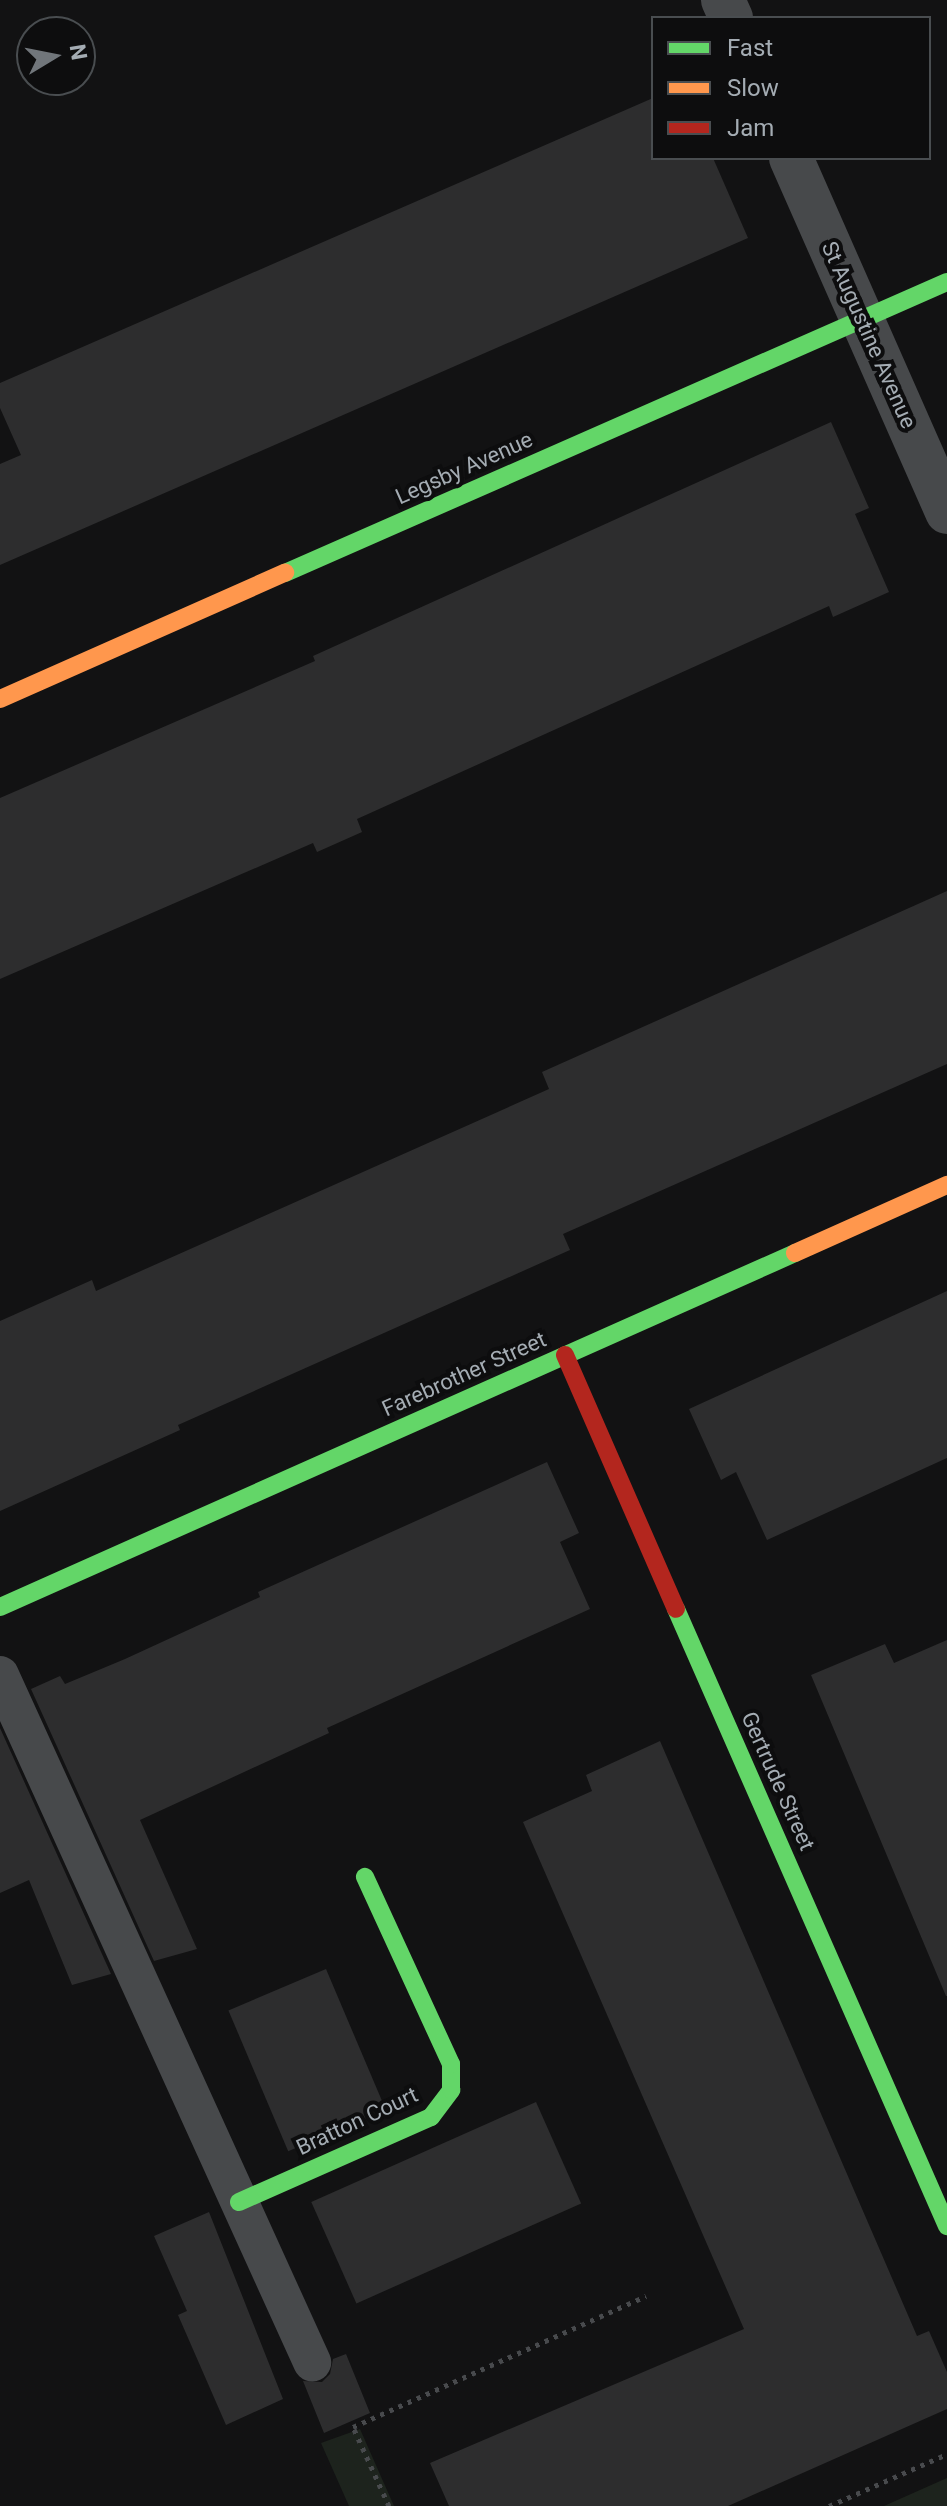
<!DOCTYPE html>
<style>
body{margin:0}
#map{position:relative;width:947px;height:2506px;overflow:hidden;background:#121213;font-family:Roboto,sans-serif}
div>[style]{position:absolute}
.green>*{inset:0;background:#1d231d}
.building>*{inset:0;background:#2d2d2e;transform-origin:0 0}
.path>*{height:5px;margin-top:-2.5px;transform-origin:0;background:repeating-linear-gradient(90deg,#484a4d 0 4px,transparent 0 10px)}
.lane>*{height:38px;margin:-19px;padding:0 19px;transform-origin:19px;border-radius:19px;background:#47494b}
.street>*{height:44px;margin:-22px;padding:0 22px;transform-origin:22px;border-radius:22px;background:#47494b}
.fast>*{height:18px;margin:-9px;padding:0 9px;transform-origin:9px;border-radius:9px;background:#63d668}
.slow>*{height:18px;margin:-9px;padding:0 9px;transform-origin:9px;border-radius:9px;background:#ff974d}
.jam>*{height:18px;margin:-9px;padding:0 9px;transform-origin:9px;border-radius:9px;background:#b3261e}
span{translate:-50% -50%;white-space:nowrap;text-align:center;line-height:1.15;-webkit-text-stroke:8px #0d0d0e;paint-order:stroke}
.street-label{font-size:22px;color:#a4acb3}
.legend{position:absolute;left:651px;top:16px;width:280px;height:144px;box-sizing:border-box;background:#0d0d0e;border:2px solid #494d50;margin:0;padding:10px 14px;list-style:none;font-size:24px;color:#a4acb3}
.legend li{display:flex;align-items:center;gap:16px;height:40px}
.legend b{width:40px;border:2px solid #494d50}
.north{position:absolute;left:16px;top:16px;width:80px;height:80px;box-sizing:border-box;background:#0d0d0e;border:2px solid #494d50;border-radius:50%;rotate:80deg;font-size:22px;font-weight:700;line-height:32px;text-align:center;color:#a4acb3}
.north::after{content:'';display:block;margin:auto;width:28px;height:36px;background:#71767b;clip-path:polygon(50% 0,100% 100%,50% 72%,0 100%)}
</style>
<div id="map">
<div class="green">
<div style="clip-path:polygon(360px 2429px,394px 2506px,349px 2506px,321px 2443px)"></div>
<div style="clip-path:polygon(947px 2478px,947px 2506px,884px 2506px)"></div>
</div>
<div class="building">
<div style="clip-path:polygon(653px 98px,653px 158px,713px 158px,748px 238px,0 565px,0 464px,21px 455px,0 408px,0 383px)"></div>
<div style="clip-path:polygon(831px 422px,869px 508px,855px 514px,889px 592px,833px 617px,829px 606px,357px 819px,362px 832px,317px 852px,313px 843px,0 979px,0 798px,315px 661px,313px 656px)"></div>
<div style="clip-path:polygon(947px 891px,947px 1064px,563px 1234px,570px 1250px,178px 1425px,180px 1430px,0 1511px,0 1321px,92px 1280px,96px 1291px,549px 1089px,542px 1072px)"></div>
<div style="clip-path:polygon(947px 1291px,947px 1458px,767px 1540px,736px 1472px,721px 1480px,689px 1409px)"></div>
<div style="clip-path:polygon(547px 1462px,579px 1533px,560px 1542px,590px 1609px,327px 1728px,329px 1733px,140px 1820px,197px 1949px,154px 1961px,31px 1689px,60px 1676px,65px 1684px,125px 1659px,260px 1597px,258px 1592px)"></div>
<div style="clip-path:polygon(947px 1640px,947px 1996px,946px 1996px,811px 1675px,885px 1644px,894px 1663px)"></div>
<div style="clip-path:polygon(0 1728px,111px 1974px,72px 1985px,29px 1880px,0 1893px)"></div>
<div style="clip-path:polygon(660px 1741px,917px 2336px,929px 2331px,947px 2372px,947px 2409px,728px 2506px,449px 2506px,430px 2463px,744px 2329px,523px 1822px,592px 1791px,586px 1775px)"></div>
<div style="left:326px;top:1969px;width:153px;height:106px;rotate:67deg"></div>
<div style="left:536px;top:2102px;width:111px;height:246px;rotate:66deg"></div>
<div style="clip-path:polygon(209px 2212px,283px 2399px,226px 2425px,178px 2315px,187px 2311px,154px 2236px)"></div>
<div style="clip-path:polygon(346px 2354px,370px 2413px,324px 2433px,303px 2381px,322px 2382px,330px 2374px,333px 2359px)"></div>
</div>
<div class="path">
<div style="left:389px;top:2506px;width:87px;rotate:-114.5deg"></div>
<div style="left:353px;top:2427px;width:321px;rotate:-24.1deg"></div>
<div style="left:829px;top:2506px;width:129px;rotate:-23.8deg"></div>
</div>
<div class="lane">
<div style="left:0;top:1675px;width:755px;rotate:65.57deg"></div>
</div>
<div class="street">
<div style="left:723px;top:0;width:20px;rotate:66deg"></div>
<div style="left:791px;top:158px;width:387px;rotate:66.2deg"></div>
</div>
<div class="fast">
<div style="left:285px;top:573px;width:723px;rotate:-23.73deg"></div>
<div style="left:0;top:1607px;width:870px;rotate:-24deg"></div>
<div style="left:676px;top:1609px;width:674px;rotate:66.29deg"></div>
<div style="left:239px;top:2202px;width:210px;rotate:-23.9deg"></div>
<div style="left:431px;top:2117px;width:34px;rotate:-53deg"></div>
<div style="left:451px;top:2090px;width:26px;rotate:-90deg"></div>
<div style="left:451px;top:2064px;width:206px;rotate:-114.7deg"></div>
</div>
<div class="slow">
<div style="left:0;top:699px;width:312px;rotate:-23.9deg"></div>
<div style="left:795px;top:1253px;width:167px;rotate:-24.1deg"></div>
</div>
<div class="jam">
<div style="left:565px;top:1355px;width:277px;rotate:66.4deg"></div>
</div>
<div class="street-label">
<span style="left:869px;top:335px;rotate:66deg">St Augustine Avenue</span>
<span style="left:464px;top:468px;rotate:-24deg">Legsby Avenue</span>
<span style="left:464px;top:1374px;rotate:-24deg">Farebrother Street</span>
<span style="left:778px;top:1781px;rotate:66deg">Gertrude Street</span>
<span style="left:357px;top:2121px;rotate:-25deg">Bratton Court</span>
</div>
<ul class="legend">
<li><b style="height:10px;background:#63d668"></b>Fast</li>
<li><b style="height:10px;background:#ff974d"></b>Slow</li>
<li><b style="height:10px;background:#b3261e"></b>Jam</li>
</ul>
<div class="north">N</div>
</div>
